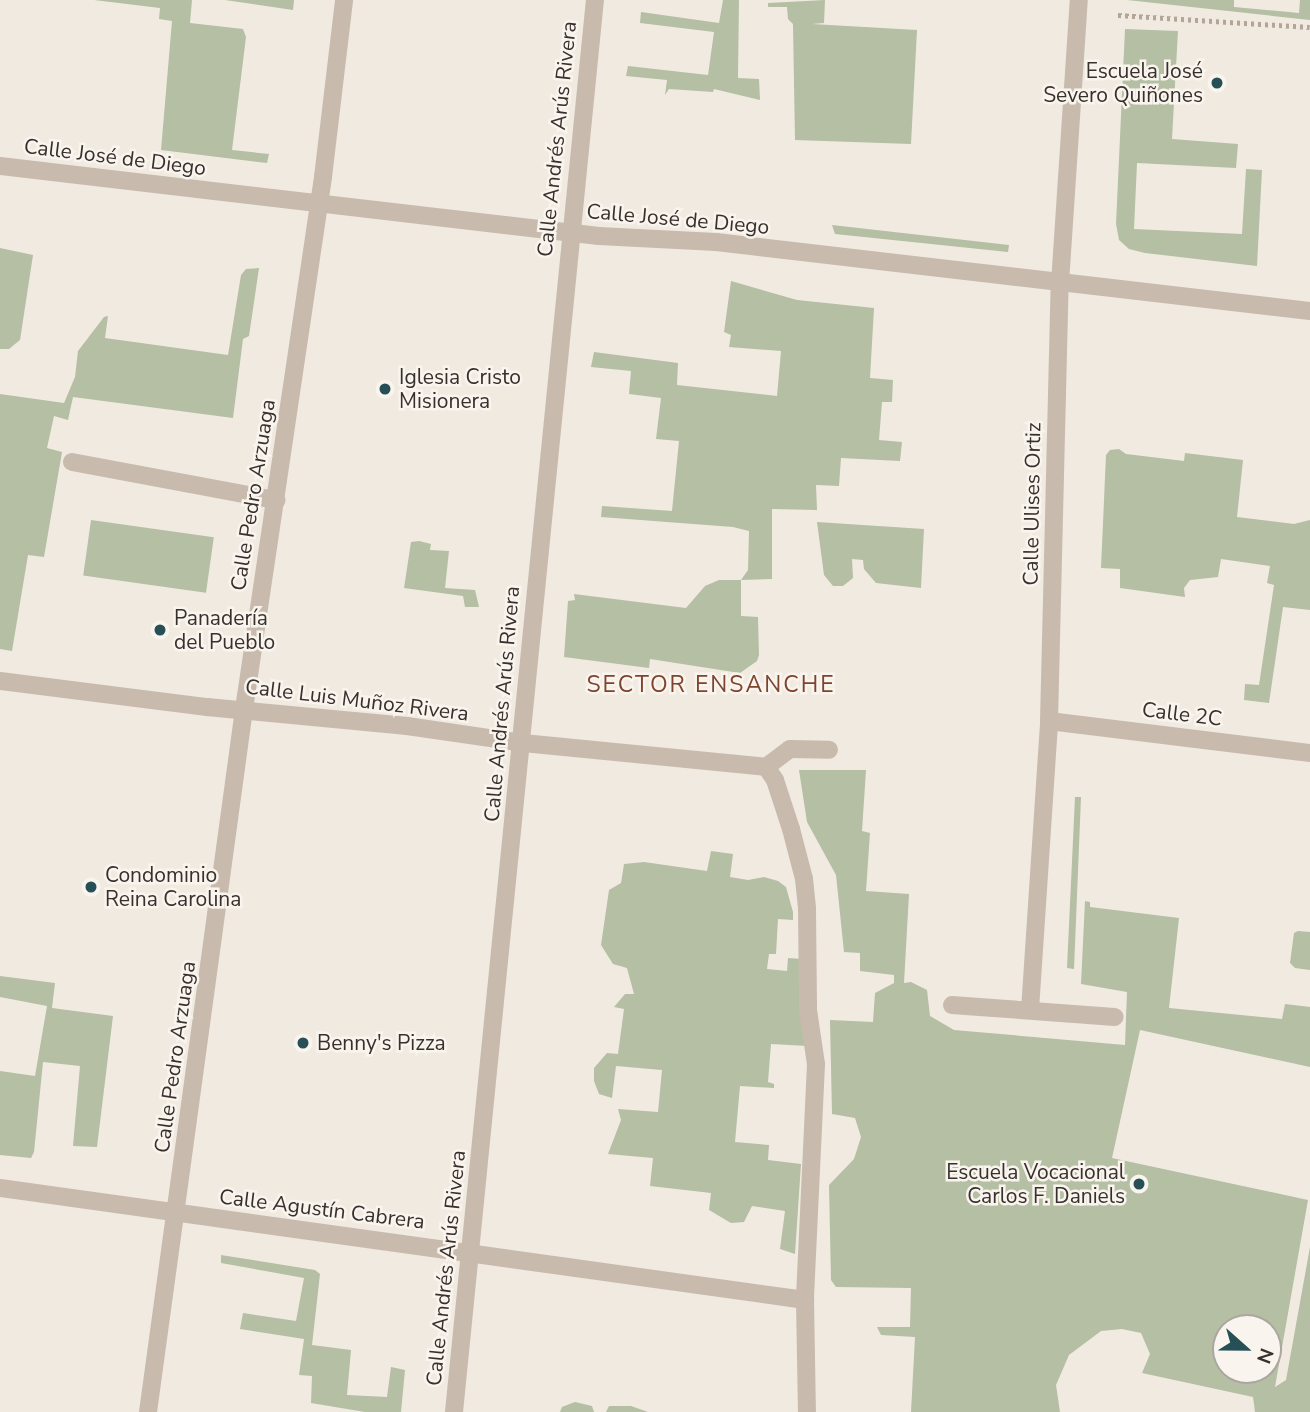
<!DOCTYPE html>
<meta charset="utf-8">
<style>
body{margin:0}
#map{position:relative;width:1310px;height:1412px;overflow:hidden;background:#f1eae1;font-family:"Nunito Sans",sans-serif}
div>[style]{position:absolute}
.green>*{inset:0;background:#b4bfa3;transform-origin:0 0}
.path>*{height:4.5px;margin-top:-2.25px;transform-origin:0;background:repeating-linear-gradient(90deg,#b4a599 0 3.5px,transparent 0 7px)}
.lane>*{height:18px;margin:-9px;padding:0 9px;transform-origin:9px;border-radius:9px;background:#c8bbae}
.street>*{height:18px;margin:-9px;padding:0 9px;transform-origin:9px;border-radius:9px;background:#c8bbae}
.dots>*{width:19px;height:19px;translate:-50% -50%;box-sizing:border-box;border:4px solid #f9f4ee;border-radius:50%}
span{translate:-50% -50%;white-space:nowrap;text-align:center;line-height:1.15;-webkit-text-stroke:5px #f9f4ee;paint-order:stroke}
.poi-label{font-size:21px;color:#38302c}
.right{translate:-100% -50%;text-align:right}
.left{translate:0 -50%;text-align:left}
.street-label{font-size:21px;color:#38302c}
.neighbourhood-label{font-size:23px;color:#7e442e;letter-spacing:2px}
.north{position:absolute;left:1212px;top:1314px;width:70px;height:70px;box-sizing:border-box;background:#f9f4ee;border:2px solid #aca6a0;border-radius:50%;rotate:111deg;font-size:19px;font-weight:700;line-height:28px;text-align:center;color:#38302c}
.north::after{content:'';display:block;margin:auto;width:24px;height:32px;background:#265055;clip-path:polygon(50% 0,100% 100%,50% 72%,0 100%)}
</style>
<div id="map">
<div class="green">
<div style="clip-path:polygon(94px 0,192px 0,190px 23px,243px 29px,246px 37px,232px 150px,269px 154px,267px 163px,161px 150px,172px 21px,159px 19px,160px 8px)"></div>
<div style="clip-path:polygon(225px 0,294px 0,293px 10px)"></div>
<div style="clip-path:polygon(723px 0,739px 0,738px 78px,759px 79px,760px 100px,714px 89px,713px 92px,669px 89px,665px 95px,667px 80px,626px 76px,628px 66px,708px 75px,714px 32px,640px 23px,641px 12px,719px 23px)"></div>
<div style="clip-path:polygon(825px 0,824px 23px,812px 24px,917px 30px,911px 144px,795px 140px,793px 24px,788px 19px,787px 7px,768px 7px,768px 3px)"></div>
<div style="clip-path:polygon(1127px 0,1234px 0,1234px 7px,1299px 13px,1300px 0,1310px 0,1310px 20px)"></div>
<div style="clip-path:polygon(1125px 29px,1178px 31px,1172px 139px,1238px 144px,1236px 168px,1137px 163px,1134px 229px,1242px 234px,1246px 169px,1262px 170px,1257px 266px,1145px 253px,1129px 249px,1119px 240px,1116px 224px)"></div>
<div style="clip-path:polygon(832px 225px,1009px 245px,1008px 252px,835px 234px)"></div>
<div style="clip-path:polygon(0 248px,33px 255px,20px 340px,9px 349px,0 349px)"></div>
<div style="clip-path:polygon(259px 268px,249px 336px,243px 339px,233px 418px,73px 397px,68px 420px,54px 416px,47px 448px,62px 452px,44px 557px,28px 555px,12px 651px,0 649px,0 394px,64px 403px,75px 377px,78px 351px,104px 317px,108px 316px,105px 338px,228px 355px,241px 275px,246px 269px)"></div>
<div style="clip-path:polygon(731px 281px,797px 300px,874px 308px,870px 378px,893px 380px,892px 402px,882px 402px,879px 440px,902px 442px,900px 461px,841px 458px,839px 486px,816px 485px,817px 510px,772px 509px,772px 579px,741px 580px,741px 616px,758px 617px,759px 655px,757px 661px,740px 673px,650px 659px,649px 668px,564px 657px,568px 601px,575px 600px,574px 594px,686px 608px,705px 586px,719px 580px,741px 580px,748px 570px,749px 531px,733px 527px,601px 517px,602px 506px,672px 511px,679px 441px,656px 439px,661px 398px,629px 394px,631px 371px,591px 367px,594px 352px,678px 363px,677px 385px,777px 396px,781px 351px,729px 347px,731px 335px,724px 332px)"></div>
<div style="clip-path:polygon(1119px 449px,1126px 454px,1184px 461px,1185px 453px,1243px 460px,1237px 517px,1294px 524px,1310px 520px,1310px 610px,1283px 607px,1269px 703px,1244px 700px,1245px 684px,1259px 685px,1274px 585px,1267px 583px,1270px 566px,1221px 559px,1218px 577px,1190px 580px,1184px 588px,1185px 597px,1120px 588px,1120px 569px,1101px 568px,1106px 455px,1110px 450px)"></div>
<div style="left:91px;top:520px;width:124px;height:56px;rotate:8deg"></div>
<div style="clip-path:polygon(817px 522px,924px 529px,921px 588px,876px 583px,864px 569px,863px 560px,852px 559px,853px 578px,843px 586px,833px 586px,824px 575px)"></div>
<div style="clip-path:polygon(419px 541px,431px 544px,430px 550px,449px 551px,445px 588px,475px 590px,479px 607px,465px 607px,463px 596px,404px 588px,411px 542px)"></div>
<div style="clip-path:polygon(evenodd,799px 770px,866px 770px,862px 831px,870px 833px,866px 891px,909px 894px,904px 983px,911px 982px,927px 990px,930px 1016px,954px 1030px,1125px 1045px,1127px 992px,1081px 984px,1085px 901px,1090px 902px,1090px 907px,1179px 918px,1169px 1008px,1282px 1019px,1285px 1004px,1310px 1007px,1310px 1067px,1140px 1030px,1112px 1158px,1308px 1200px,1275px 1387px,1286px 1380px,1310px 1247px,1310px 1412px,1255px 1412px,1253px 1397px,1142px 1373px,1150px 1354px,1141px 1333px,1122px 1329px,1101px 1331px,1069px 1355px,1056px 1385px,1060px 1412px,911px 1412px,915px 1337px,881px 1335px,877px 1327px,910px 1327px,911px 1288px,836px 1287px,831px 1280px,829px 1185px,854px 1159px,861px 1137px,855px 1118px,832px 1114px,830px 1020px,873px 1022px,875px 993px,894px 983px,894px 975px,860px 971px,860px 953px,844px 952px,836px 875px,807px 822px,799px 770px,1268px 1328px,1268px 1370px,1226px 1370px,1226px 1328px,1268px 1328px)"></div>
<div style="clip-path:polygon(1075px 797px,1081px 797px,1074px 969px,1067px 968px)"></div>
<div style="clip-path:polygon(711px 851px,733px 854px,730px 877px,748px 880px,764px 877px,778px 881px,786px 887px,793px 912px,793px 920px,778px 919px,776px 954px,769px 954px,767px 969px,787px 971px,788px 958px,802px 959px,808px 1046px,771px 1044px,768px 1082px,774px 1084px,774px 1088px,740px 1086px,735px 1142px,769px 1145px,768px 1160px,801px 1164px,795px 1254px,780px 1249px,785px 1211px,752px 1206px,744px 1222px,731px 1223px,709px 1210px,711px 1193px,650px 1186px,653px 1158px,608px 1154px,621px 1120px,618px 1109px,658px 1112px,662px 1070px,616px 1066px,612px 1098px,599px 1094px,594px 1081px,594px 1068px,607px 1053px,618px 1054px,624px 1009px,614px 1007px,625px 994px,634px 994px,627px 968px,613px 964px,601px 945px,609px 890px,621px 883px,624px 864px,644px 862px,707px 871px)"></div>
<div style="clip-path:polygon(1298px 931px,1310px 932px,1310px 970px,1295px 968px,1290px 963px,1294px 933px)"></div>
<div style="clip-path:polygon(0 976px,55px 983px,52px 1008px,113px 1016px,97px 1147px,73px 1146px,80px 1066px,43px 1062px,34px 1152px,31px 1158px,0 1155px,0 1071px,35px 1076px,47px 1006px,0 997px)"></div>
<div style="clip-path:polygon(221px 1255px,315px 1270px,320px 1274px,312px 1345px,351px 1350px,347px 1395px,387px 1397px,391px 1367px,405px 1370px,401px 1412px,365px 1412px,311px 1403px,312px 1376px,299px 1375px,304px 1339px,240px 1329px,243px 1313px,296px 1321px,304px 1278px,221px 1263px)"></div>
<div style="clip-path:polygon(575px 1402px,592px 1406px,594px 1412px,560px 1412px,562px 1407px)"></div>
<div style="clip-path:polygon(609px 1406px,631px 1406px,648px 1412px,606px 1412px)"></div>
</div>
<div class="path">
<div style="left:1118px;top:15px;width:192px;rotate:3.6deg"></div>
</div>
<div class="lane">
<div style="left:72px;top:462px;width:208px;rotate:10.6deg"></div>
</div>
<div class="street">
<div style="left:0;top:166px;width:603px;rotate:6.67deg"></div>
<div style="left:599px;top:236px;width:117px;rotate:2.9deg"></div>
<div style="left:716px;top:242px;width:598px;rotate:6.63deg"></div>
<div style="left:0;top:681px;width:209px;rotate:7.2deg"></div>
<div style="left:207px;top:707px;width:201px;rotate:5.4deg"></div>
<div style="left:407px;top:726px;width:117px;rotate:8.3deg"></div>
<div style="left:523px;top:743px;width:244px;rotate:5.6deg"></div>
<div style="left:766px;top:767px;width:30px;rotate:-37deg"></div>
<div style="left:790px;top:749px;width:39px;rotate:1deg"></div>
<div style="left:1049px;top:721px;width:263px;rotate:7deg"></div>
<div style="left:766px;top:767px;width:16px;rotate:55deg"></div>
<div style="left:775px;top:780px;width:52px;rotate:71.9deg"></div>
<div style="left:791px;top:829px;width:52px;rotate:75.4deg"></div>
<div style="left:804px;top:879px;width:30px;rotate:84deg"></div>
<div style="left:807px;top:909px;width:101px;rotate:89.4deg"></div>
<div style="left:808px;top:1010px;width:55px;rotate:81.6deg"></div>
<div style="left:816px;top:1064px;width:236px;rotate:92.7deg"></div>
<div style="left:805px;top:1300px;width:112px;rotate:89deg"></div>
<div style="left:952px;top:1005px;width:163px;rotate:4.2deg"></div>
<div style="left:1030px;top:1010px;width:290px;rotate:-86.2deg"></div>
<div style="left:1049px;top:721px;width:438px;rotate:-88.6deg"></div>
<div style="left:1060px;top:283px;width:284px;rotate:-86.2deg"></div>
<div style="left:0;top:1188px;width:813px;rotate:7.92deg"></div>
<div style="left:148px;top:1412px;width:710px;rotate:-82.22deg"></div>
<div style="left:244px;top:709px;width:538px;rotate:-81.55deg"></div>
<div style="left:323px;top:177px;width:178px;rotate:-83.2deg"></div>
<div style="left:454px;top:1412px;width:1419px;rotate:-84.3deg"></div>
</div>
<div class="dots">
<div style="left:1217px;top:83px;background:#265055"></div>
<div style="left:385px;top:389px;background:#265055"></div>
<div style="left:160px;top:630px;background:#265055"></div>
<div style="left:91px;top:887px;background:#265055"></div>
<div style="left:303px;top:1043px;background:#265055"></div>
<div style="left:1139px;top:1184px;background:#265055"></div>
</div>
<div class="poi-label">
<span class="right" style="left:1203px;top:83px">Escuela José<br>Severo Quiñones</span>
<span class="left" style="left:399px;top:389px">Iglesia Cristo<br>Misionera</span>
<span class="left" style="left:174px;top:630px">Panadería<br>del Pueblo</span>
<span class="left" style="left:105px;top:887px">Condominio<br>Reina Carolina</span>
<span class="left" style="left:317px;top:1043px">Benny's Pizza</span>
<span class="right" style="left:1125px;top:1184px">Escuela Vocacional<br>Carlos F. Daniels</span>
</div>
<div class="street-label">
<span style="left:557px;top:139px;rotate:-84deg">Calle Andrés Arús Rivera</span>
<span style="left:115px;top:157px;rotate:7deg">Calle José de Diego</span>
<span style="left:678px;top:219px;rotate:5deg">Calle José de Diego</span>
<span style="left:253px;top:495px;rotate:-81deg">Calle Pedro Arzuaga</span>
<span style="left:1032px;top:504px;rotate:-89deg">Calle Ulises Ortiz</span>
<span style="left:357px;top:700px;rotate:7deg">Calle Luis Muñoz Rivera</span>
<span style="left:502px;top:704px;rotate:-85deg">Calle Andrés Arús Rivera</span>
<span style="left:1182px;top:714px;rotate:7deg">Calle 2C</span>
<span style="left:175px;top:1057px;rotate:-82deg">Calle Pedro Arzuaga</span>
<span style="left:322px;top:1209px;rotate:7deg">Calle Agustín Cabrera</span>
<span style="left:446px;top:1268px;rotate:-84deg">Calle Andrés Arús Rivera</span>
</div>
<div class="neighbourhood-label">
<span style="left:711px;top:685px">SECTOR ENSANCHE</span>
</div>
<div class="north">N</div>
</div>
